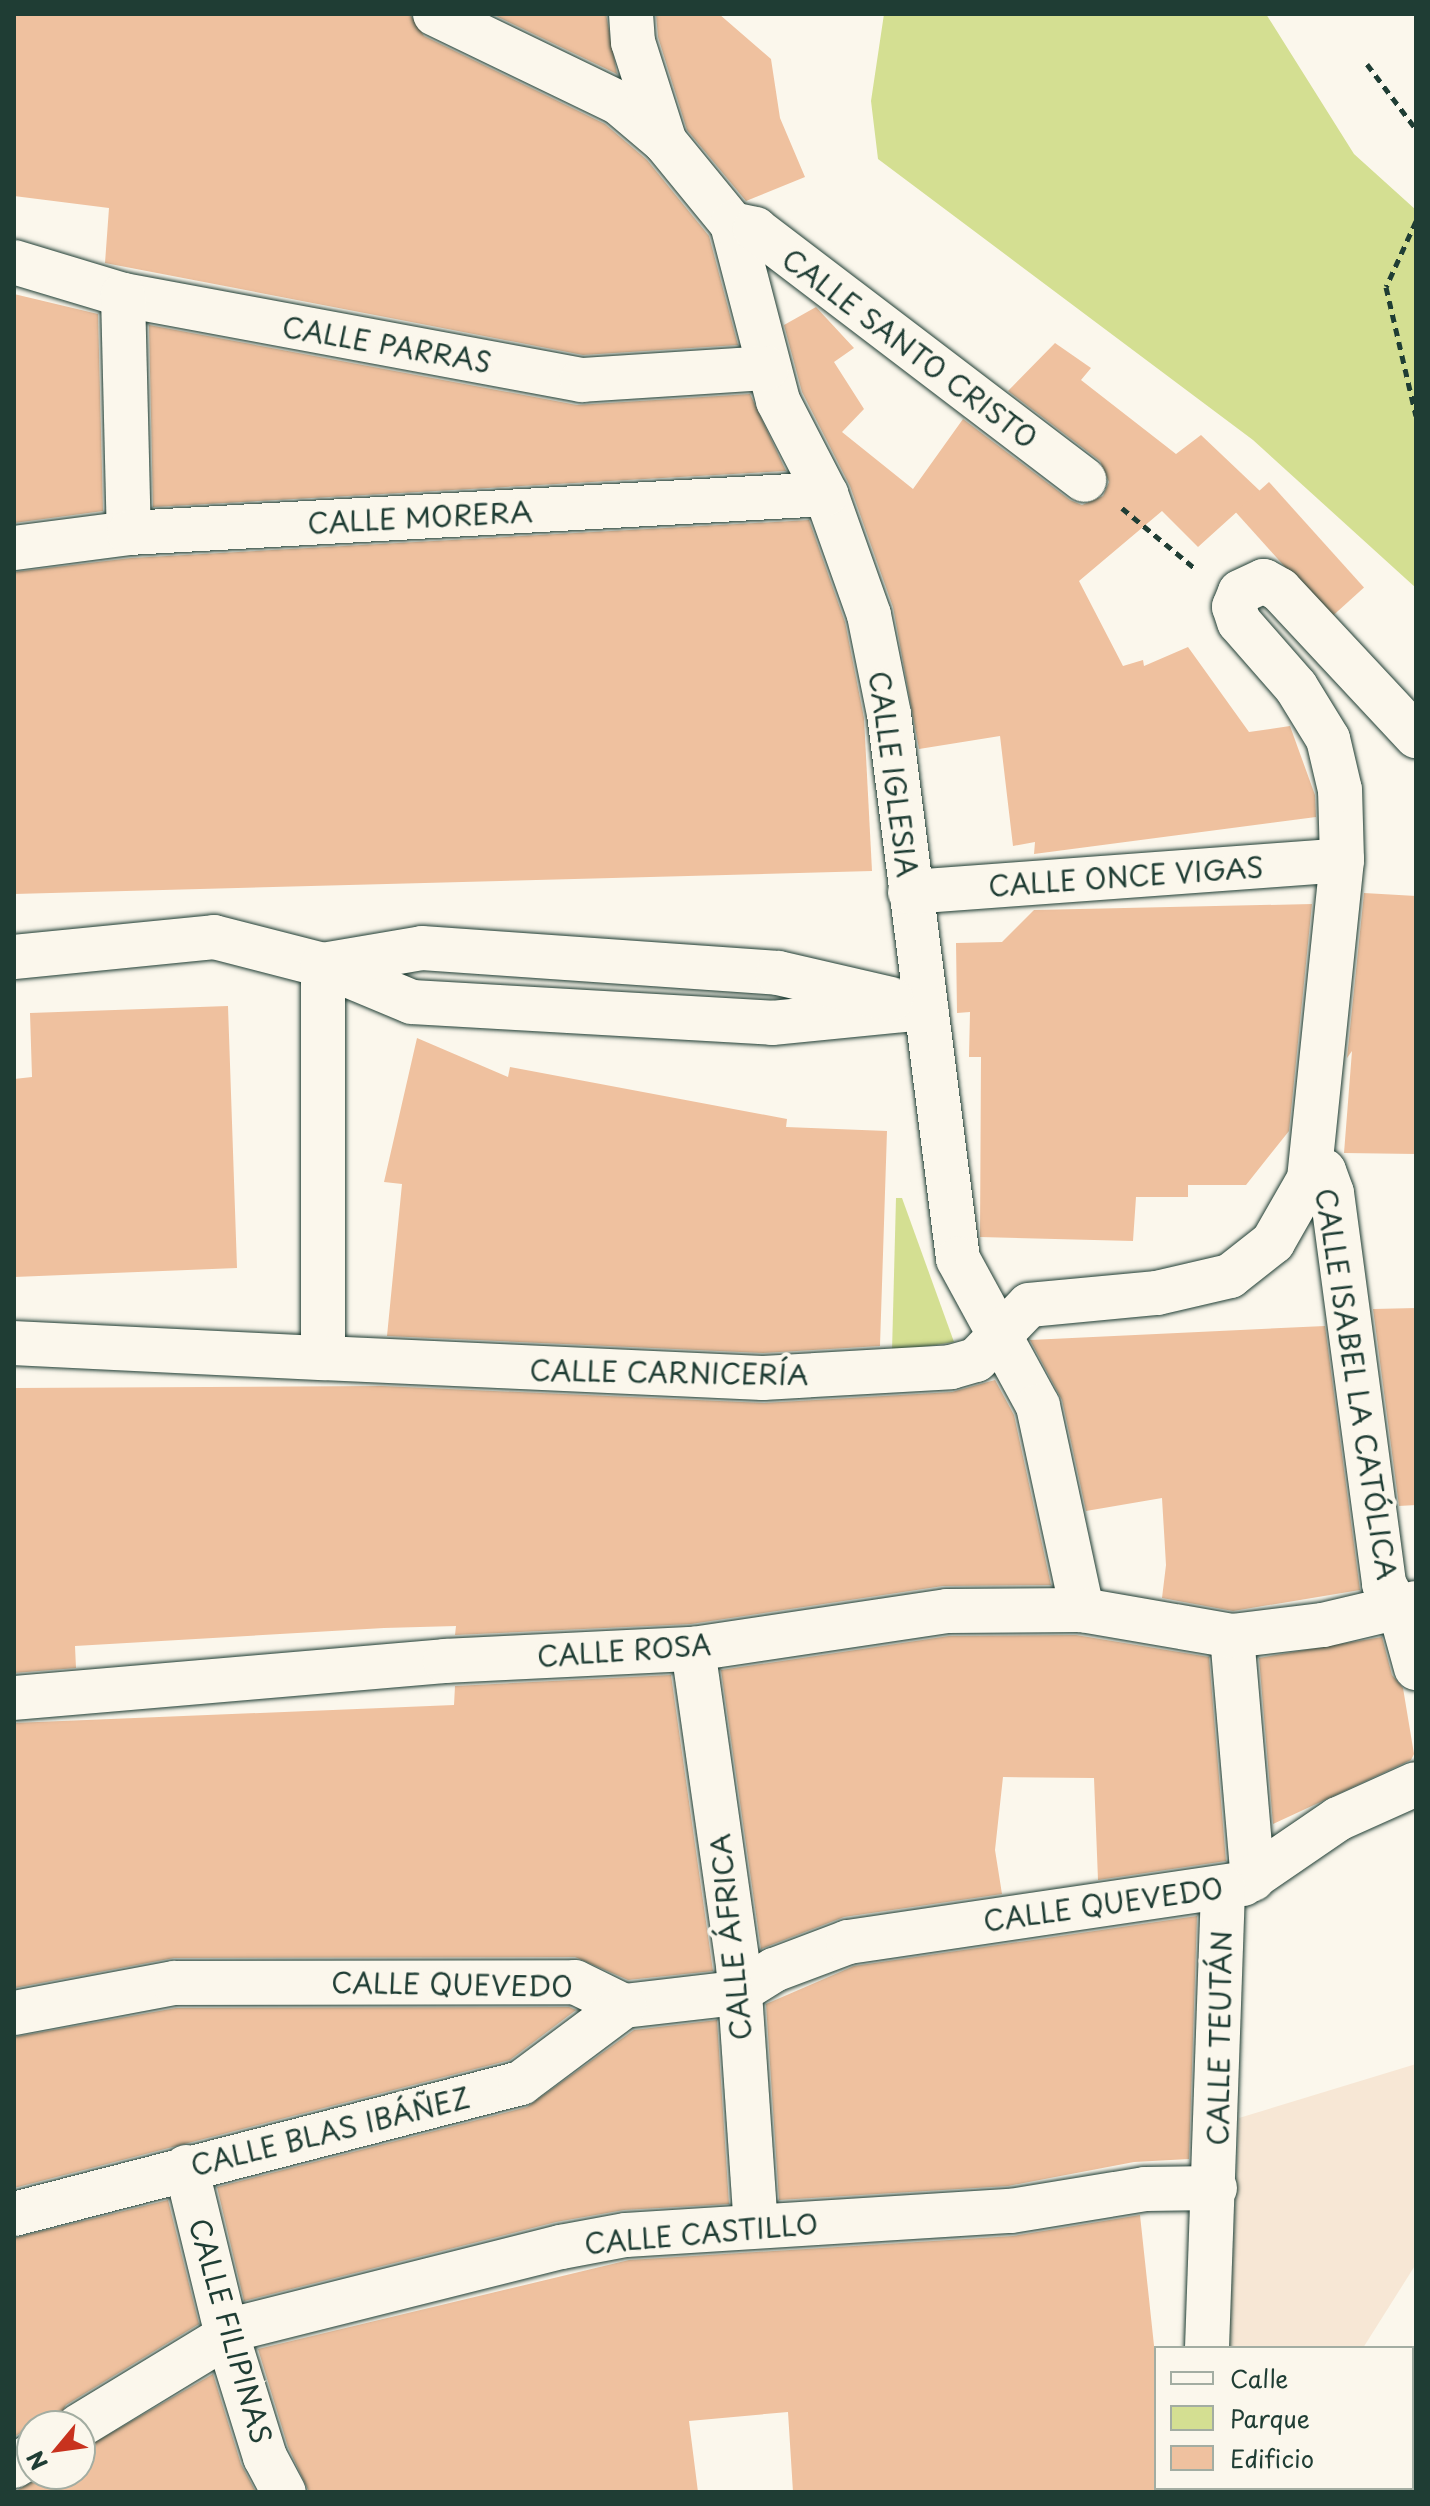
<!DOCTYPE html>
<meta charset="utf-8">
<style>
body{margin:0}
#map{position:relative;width:1430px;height:2506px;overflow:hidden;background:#fbf7ec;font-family:"Playpen Sans",sans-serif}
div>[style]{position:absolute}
.built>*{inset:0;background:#f7e7d5}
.green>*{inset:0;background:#d4df92}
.building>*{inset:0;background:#efc19f;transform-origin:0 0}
.path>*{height:5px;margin-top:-2.5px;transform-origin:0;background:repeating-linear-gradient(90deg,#1f3d34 0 8px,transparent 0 14px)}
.roads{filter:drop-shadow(0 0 2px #1f3d34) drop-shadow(0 0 2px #1f3d34)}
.minor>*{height:44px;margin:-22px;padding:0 22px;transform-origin:22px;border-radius:22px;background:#fbf7ec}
span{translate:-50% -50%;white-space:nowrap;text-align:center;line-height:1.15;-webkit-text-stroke:8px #fbf7ec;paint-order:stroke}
.street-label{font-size:28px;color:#1f3d34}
.frame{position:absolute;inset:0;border:16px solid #1f3d34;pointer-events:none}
.legend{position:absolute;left:1154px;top:2346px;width:260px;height:144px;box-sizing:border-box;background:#fbf7ec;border:2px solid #a3ada2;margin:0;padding:10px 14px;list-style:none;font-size:24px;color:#1f3d34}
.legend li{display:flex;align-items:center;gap:16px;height:40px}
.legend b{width:40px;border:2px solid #a3ada2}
.north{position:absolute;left:16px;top:2410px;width:80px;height:80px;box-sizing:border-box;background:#fbf7ec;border:2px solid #a3ada2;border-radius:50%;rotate:241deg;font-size:22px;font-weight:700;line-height:32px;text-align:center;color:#1f3d34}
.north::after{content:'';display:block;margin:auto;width:28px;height:36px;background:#c8321e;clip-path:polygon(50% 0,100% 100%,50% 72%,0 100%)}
</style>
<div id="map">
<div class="built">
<div style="clip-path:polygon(1416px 2064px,1416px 2264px,1363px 2348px,1229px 2348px,1239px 2118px)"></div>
<div style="clip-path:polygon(1412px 2446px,1416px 2492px,1215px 2492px,1412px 2488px)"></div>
</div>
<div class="green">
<div style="clip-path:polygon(884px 14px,1266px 14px,1354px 154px,1416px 210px,1416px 588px,1253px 440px,878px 159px,871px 101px)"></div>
<div style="clip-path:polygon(896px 1198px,902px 1198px,954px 1342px,892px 1352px)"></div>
</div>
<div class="building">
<div style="clip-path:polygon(14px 14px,410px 14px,424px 36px,605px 124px,647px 160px,709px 236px,738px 345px,583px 355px,105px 263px,109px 208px,14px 196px)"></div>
<div style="clip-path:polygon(492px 14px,606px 14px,617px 74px)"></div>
<div style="clip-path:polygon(656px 14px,719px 14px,771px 59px,780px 118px,805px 177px,746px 201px,687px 130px,658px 37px)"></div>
<div style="clip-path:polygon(14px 294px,98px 314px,103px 511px,14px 523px)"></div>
<div style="clip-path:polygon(816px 307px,854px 348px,834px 362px,864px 409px,842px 432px,913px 489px,963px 419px,1070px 500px,1082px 505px,1103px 496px,1109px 482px,1100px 461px,1008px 391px,1055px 343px,1091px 368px,1081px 380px,1176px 454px,1201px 435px,1260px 491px,1198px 547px,1162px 511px,1079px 581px,1123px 666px,1143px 660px,1144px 666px,1188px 647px,1249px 732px,1290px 726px,1315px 795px,1316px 817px,1034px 854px,1035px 842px,1013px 846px,1000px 736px,919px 749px,893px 607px,850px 486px,802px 392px,784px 325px)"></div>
<div style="clip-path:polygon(149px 325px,577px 405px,750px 394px,786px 471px,153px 507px)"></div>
<div style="left:1269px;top:482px;width:142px;height:45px;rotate:48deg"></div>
<div style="clip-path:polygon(809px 520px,845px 622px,864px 718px,872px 871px,14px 894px,14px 572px,131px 558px)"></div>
<div style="clip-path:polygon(1364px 893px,1416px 896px,1416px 1154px,1344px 1153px,1352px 1051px,1347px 1058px)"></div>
<div style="clip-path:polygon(1312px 904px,1289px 1131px,1246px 1185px,1188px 1185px,1188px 1197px,1136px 1197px,1133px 1241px,980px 1237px,981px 1057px,969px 1057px,970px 1012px,957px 1013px,956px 943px,1002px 942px,1034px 910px)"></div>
<div style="clip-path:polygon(228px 1006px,237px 1268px,14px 1277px,14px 1079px,32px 1077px,30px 1013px)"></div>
<div style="clip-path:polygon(417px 1038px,508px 1077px,510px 1067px,787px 1119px,786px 1127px,887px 1131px,880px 1346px,763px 1353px,387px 1336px,402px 1184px,384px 1182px)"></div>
<div style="clip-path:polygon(1416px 1308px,1416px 1505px,1399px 1506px,1373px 1309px)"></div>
<div style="clip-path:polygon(1325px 1326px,1360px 1590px,1233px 1611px,1162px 1598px,1166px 1565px,1162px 1498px,1086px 1511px,1062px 1400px,1030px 1340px)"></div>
<div style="clip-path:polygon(995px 1380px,1014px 1415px,1051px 1585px,943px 1586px,691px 1624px,455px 1635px,456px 1626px,384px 1628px,75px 1646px,76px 1668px,14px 1673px,14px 1388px,382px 1386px,764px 1403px,952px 1392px)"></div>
<div style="clip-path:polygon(1076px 1635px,1209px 1657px,1226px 1861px,1098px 1880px,1094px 1778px,1003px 1777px,995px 1850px,1002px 1894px,844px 1917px,761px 1949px,721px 1670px,949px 1636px)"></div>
<div style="clip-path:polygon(1382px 1637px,1392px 1675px,1403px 1688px,1414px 1754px,1411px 1760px,1273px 1824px,1259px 1658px)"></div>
<div style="clip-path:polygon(671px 1675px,713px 1971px,628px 1980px,575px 1957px,174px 1958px,14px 1988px,14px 1723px,454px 1705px,455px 1686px)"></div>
<div style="clip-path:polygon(1197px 1916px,1189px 2159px,1134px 2162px,1008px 2186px,779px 2200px,766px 2004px,854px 1966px)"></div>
<div style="clip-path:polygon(569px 2007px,576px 2010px,510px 2060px,14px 2188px,14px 2037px,176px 2008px)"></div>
<div style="clip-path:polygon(717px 2020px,729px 2204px,624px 2210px,556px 2222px,244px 2301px,217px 2187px,527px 2107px,634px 2030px)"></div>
<div style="clip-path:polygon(168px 2200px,199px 2324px,66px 2405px,54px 2426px,32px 2426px,14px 2437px,14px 2238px)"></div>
<div style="clip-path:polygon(1140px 2215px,1156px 2364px,1156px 2492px,793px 2492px,788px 2412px,689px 2421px,698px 2492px,309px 2492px,288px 2447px,258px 2349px,629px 2260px,1013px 2236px)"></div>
<div style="clip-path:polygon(213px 2374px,241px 2464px,256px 2492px,14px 2492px,47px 2474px,80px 2474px,80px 2451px)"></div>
</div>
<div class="path">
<div style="left:1367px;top:64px;width:81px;rotate:53deg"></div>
<div style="left:1416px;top:221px;width:72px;rotate:114.4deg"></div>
<div style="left:1386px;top:287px;width:132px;rotate:76.9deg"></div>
<div style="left:1122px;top:508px;width:97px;rotate:39.6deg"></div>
</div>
<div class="roads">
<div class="minor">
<div style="left:435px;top:14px;width:204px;rotate:25.8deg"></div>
<div style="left:619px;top:103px;width:60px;rotate:40.3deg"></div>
<div style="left:665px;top:142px;width:106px;rotate:50.7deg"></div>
<div style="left:732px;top:224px;width:183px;rotate:75.4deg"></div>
<div style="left:778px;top:401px;width:105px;rotate:62.7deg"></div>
<div style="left:826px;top:494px;width:128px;rotate:70.4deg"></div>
<div style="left:869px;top:615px;width:101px;rotate:78.6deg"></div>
<div style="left:889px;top:714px;width:549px;rotate:82.78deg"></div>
<div style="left:958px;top:1259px;width:167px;rotate:61.4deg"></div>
<div style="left:1038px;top:1406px;width:209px;rotate:77.8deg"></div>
<div style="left:631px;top:14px;width:28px;rotate:86deg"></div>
<div style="left:633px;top:42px;width:105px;rotate:72.3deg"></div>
<div style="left:732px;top:224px;width:24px;rotate:12deg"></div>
<div style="left:755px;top:229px;width:414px;rotate:37.3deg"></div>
<div style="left:14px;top:262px;width:114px;rotate:16.8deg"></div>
<div style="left:123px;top:295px;width:467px;rotate:10.5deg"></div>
<div style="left:582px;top:380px;width:185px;rotate:-3.7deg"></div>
<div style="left:123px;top:295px;width:238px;rotate:88.6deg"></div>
<div style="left:14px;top:548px;width:116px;rotate:-7.4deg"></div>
<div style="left:129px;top:533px;width:698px;rotate:-3.2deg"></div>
<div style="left:910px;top:892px;width:433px;rotate:-4.2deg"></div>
<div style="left:14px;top:957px;width:201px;rotate:-5.7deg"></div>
<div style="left:214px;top:937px;width:113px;rotate:14.4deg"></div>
<div style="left:323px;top:965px;width:96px;rotate:22.6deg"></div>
<div style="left:412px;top:1002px;width:361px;rotate:3.3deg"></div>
<div style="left:772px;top:1023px;width:155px;rotate:-5.6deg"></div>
<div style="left:323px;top:965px;width:100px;rotate:-9.7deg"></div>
<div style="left:422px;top:948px;width:357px;rotate:4deg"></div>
<div style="left:778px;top:973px;width:116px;rotate:13deg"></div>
<div style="left:1312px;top:1166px;width:13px;rotate:23deg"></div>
<div style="left:1324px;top:1171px;width:23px;rotate:70deg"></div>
<div style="left:1332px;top:1193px;width:394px;rotate:82.4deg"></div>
<div style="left:1384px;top:1584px;width:38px;rotate:61deg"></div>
<div style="left:1402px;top:1617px;width:53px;rotate:74.6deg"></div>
<div style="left:14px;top:1343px;width:309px;rotate:2.8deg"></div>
<div style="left:323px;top:1358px;width:393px;rotate:-90deg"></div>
<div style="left:323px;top:1358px;width:440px;rotate:2.6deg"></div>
<div style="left:763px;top:1378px;width:188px;rotate:-3.3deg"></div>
<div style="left:951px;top:1367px;width:26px;rotate:-16deg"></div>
<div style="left:976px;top:1360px;width:76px;rotate:-46.1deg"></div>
<div style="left:1029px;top:1305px;width:129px;rotate:-5.4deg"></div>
<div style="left:1157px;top:1293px;width:75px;rotate:-13.1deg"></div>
<div style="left:1230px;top:1276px;width:55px;rotate:-38.3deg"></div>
<div style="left:1273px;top:1242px;width:73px;rotate:-60.3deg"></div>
<div style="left:1309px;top:1179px;width:321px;rotate:-84.1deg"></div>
<div style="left:1342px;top:860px;width:70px;rotate:-91.6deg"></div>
<div style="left:1340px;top:790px;width:52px;rotate:-103.2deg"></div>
<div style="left:1328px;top:739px;width:61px;rotate:-121.6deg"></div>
<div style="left:1296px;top:687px;width:86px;rotate:-131.2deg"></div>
<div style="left:1239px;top:622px;width:16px;rotate:-108deg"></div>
<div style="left:1234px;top:607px;width:16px;rotate:-68deg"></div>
<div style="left:1240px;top:592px;width:26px;rotate:-25deg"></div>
<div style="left:1264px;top:581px;width:18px;rotate:29deg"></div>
<div style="left:1280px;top:590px;width:200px;rotate:47deg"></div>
<div style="left:1232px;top:1636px;width:244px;rotate:85.1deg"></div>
<div style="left:693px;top:1649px;width:318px;rotate:81.9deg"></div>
<div style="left:738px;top:1964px;width:262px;rotate:86.1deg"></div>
<div style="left:14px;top:1698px;width:433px;rotate:-4.9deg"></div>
<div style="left:445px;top:1661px;width:248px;rotate:-2.8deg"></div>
<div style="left:693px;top:1649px;width:257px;rotate:-8.5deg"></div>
<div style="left:947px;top:1611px;width:135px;rotate:-0.4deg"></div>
<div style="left:1082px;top:1610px;width:152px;rotate:9.8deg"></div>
<div style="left:1232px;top:1636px;width:92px;rotate:-6.9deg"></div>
<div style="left:1323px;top:1625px;width:96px;rotate:-13.3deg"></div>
<div style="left:14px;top:2013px;width:163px;rotate:-10.6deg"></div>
<div style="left:174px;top:1983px;width:401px;rotate:-0.1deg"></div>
<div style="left:575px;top:1982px;width:55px;rotate:26.1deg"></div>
<div style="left:624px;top:2006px;width:114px;rotate:-6.6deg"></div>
<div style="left:737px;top:1993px;width:44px;rotate:-31.9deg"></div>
<div style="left:774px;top:1970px;width:79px;rotate:-20.7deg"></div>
<div style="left:848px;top:1942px;width:399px;rotate:-8.4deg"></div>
<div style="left:1243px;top:1884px;width:115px;rotate:-34.4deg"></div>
<div style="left:1338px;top:1819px;width:85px;rotate:-24.2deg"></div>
<div style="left:186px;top:2167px;width:173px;rotate:76.3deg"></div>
<div style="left:227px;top:2335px;width:128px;rotate:72.7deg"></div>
<div style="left:265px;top:2457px;width:40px;rotate:62deg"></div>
<div style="left:14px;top:2214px;width:524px;rotate:-14.49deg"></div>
<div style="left:521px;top:2083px;width:129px;rotate:-36.8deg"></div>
<div style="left:1207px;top:2348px;width:460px;rotate:-88deg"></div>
<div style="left:79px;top:2426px;width:191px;rotate:-31.3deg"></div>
<div style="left:242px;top:2327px;width:329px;rotate:-14.1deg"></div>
<div style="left:561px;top:2247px;width:66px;rotate:-10.5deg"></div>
<div style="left:626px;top:2235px;width:386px;rotate:-3.6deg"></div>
<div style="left:1011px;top:2211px;width:136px;rotate:-9.3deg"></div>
<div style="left:1145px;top:2189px;width:70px;rotate:-0.8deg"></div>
<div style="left:14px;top:2466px;width:21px;rotate:-31deg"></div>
<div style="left:1189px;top:2492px;width:4px;rotate:-63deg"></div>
</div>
</div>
<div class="street-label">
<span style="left:387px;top:344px;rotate:10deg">CALLE PARRAS</span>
<span style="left:910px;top:348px;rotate:37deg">CALLE SANTO CRISTO</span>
<span style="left:420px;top:517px;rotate:-3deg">CALLE MORERA</span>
<span style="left:894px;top:774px;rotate:82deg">CALLE IGLESIA</span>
<span style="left:1126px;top:876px;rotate:-4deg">CALLE ONCE VIGAS</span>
<span style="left:669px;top:1372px;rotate:1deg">CALLE CARNICERÍA</span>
<span style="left:1357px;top:1384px;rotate:81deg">CALLE ISABEL LA CATÓLICA</span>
<span style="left:624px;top:1650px;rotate:-4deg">CALLE ROSA</span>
<span style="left:1103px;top:1904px;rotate:-8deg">CALLE QUEVEDO</span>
<span style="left:730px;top:1937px;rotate:-96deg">CALLE ÁFRICA</span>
<span style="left:452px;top:1984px;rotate:1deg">CALLE QUEVEDO</span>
<span style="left:1219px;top:2038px;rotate:-89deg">CALLE TEUTÁN</span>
<span style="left:330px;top:2131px;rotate:-14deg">CALLE BLAS IBÁÑEZ</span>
<span style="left:701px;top:2233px;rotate:-5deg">CALLE CASTILLO</span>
<span style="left:231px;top:2331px;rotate:74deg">CALLE FILIPINAS</span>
</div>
<div class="frame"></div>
<ul class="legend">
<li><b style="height:10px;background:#fbf7ec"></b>Calle</li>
<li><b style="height:22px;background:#d4df92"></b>Parque</li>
<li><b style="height:22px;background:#efc19f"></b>Edificio</li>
</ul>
<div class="north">N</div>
</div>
